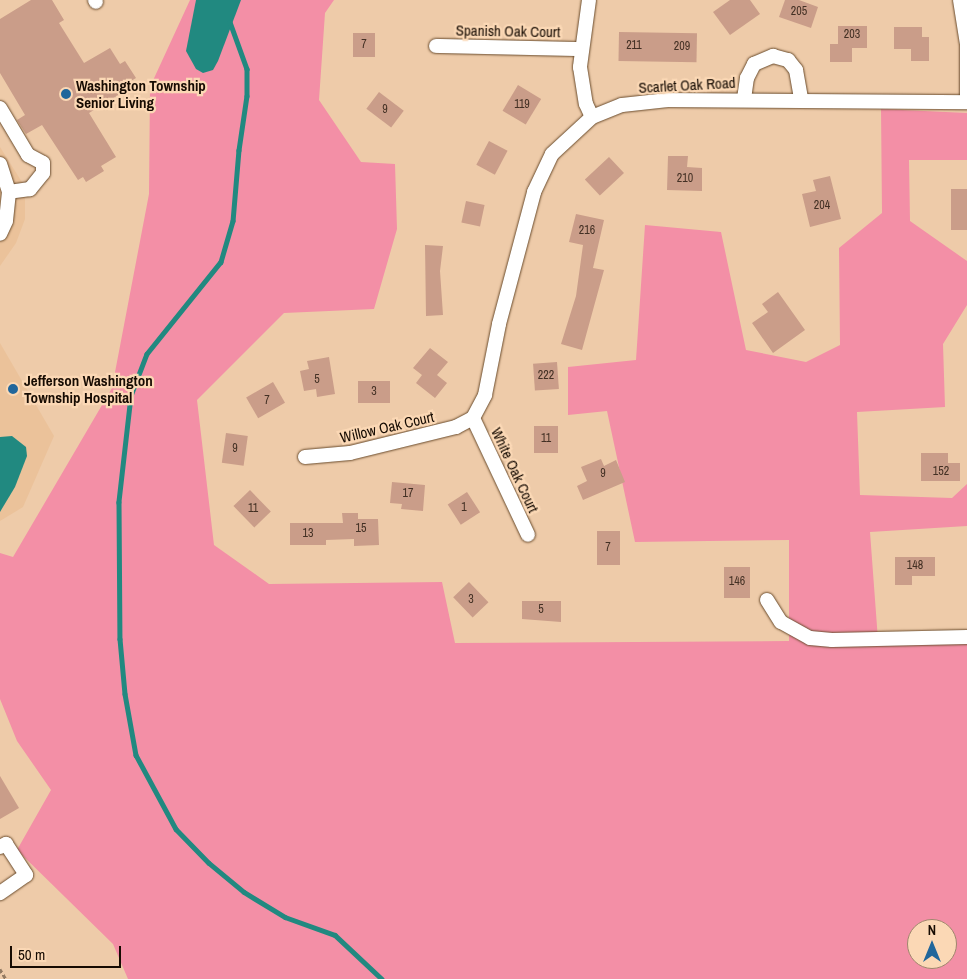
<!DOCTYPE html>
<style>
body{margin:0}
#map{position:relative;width:967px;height:979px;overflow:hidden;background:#eecba9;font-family:"Archivo Narrow",sans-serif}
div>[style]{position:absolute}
.built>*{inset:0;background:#ebc29a}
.green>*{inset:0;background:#f38fa6}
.water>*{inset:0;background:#218980}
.stream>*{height:4.5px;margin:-2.25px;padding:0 2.25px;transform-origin:2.25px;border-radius:2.25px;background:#218980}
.building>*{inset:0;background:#ca9d89;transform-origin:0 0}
.path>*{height:2.5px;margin-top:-1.25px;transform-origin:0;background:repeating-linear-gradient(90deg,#937a62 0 4px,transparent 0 6.5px)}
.roads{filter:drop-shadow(0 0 1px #6a4c2d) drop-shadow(0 0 1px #6a4c2d)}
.minor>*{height:14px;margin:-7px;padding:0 7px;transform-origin:7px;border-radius:7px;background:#fff}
.dots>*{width:14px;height:14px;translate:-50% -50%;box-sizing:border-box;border:2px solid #fbd8b5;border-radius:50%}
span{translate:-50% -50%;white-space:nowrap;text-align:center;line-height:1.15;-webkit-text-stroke:4.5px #fbd8b5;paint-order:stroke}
.number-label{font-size:12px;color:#433024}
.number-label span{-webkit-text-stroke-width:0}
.street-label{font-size:15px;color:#160b02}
.poi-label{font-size:15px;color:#160b02;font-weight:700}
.left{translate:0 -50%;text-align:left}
.north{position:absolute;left:907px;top:919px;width:50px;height:50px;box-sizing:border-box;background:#fbd8b5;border:1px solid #9f866d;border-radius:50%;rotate:0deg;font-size:14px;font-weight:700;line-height:20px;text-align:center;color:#160b02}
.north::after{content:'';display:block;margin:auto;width:18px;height:22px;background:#21669b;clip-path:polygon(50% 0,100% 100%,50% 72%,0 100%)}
.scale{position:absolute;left:10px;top:946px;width:111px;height:22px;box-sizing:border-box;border:2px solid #160b02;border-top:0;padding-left:6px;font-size:15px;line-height:18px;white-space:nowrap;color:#160b02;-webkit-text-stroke:4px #fbd8b5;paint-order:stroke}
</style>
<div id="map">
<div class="built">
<div style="clip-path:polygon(0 147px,25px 187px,25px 219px,16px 243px,0 266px)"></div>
<div style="clip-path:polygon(0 343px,54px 436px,23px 507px,0 521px)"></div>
</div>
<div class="green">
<div style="clip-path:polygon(evenodd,190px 0,334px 0,325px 13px,319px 100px,361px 162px,395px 164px,397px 229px,374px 309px,284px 313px,197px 400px,214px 545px,269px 584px,442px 582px,455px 643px,789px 641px,789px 540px,635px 542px,607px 411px,568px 415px,568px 367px,636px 360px,645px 225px,721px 232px,746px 350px,806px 362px,840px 345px,839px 248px,882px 213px,881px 109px,967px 113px,967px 160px,909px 160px,910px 221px,967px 261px,967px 305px,943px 344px,945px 407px,857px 412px,860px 495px,952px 498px,967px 484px,967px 526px,870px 532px,878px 640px,967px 640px,967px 979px,128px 979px,113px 944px,17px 850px,51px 790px,17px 741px,0 699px,0 553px,13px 557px,112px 388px,149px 194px,150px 87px,190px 0,917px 929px,947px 929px,947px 959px,917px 959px,917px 929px)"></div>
</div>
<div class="water">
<div style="clip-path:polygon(196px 0,241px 0,218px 61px,213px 70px,203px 73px,196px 69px,186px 51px)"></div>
<div style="clip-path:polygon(12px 436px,26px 447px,27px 456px,15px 487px,0 512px,0 437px)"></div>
</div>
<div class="stream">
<div style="left:230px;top:22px;width:50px;rotate:70.1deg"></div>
<div style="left:247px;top:69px;width:27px;rotate:90deg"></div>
<div style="left:247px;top:96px;width:55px;rotate:98.4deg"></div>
<div style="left:239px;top:150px;width:71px;rotate:94.8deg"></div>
<div style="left:233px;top:221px;width:43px;rotate:106.3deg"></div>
<div style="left:221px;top:262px;width:118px;rotate:128.8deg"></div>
<div style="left:147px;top:354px;width:45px;rotate:110.9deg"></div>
<div style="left:131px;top:396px;width:107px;rotate:96.5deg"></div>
<div style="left:119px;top:502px;width:137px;rotate:89.6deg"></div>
<div style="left:120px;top:639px;width:55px;rotate:84.8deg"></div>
<div style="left:125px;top:694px;width:62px;rotate:79.8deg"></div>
<div style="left:136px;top:755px;width:84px;rotate:61.6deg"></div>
<div style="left:176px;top:829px;width:47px;rotate:45.9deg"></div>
<div style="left:209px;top:863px;width:45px;rotate:39.6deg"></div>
<div style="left:244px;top:892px;width:48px;rotate:31.4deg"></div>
<div style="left:285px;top:917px;width:53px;rotate:19.8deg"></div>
<div style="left:335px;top:935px;width:64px;rotate:43.1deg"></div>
</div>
<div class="building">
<div style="clip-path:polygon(31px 0,52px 0,64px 20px,59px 23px,84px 63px,110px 48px,120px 64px,125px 61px,136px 78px,131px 81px,133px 86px,89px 113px,116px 157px,101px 166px,104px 171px,86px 182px,83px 177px,78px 180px,42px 125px,26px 134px,17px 120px,25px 115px,0 73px,0 19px)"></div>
<div style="clip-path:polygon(730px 0,750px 0,760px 14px,730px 35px,713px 12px)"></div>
<div style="clip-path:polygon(785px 0,799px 0,818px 7px,811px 28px,779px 17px)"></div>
<div style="clip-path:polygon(838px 26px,867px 26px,867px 48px,852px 48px,852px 62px,830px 62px,830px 44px,838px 44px)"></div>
<div style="clip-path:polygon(894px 27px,922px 27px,922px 37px,929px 37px,929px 61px,911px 61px,911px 49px,894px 49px)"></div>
<div style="left:619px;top:32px;width:78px;height:29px;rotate:1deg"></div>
<div style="left:353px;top:33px;width:22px;height:24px"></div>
<div style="left:518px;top:85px;width:27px;height:30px;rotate:31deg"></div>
<div style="left:379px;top:92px;width:31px;height:21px;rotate:37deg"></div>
<div style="left:489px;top:141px;width:21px;height:27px;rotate:28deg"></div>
<div style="clip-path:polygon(668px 156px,688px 156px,687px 167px,702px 168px,702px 191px,667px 190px)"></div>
<div style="left:609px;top:157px;width:22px;height:33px;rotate:47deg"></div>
<div style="clip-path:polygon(830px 176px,841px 219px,810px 227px,802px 194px,816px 191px,813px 180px)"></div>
<div style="left:951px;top:189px;width:16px;height:41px"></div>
<div style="left:466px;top:201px;width:19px;height:22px;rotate:12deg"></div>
<div style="clip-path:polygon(576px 214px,604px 220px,593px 268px,604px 270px,582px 350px,561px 344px,576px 296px,583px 245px,569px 242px)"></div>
<div style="clip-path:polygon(425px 245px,443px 246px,440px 271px,443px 315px,426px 316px)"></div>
<div style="clip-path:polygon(778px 292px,805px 330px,773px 353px,752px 323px,768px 312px,762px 304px)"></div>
<div style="clip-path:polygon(430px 348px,448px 362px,437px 375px,447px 383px,435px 398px,416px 383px,422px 375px,413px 368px)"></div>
<div style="clip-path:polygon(329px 357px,335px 394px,317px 397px,316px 389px,304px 391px,300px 371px,309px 369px,307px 361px)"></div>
<div style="left:557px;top:362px;width:27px;height:24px;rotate:86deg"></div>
<div style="left:358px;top:381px;width:32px;height:22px"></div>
<div style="left:273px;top:382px;width:24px;height:31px;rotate:60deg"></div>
<div style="left:534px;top:426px;width:24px;height:27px"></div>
<div style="left:226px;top:433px;width:22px;height:30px;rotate:8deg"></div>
<div style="clip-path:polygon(921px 453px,948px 453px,948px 463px,960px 463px,960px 481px,921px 481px)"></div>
<div style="clip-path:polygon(601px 459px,604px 466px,616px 460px,625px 482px,583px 500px,577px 486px,587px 481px,581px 467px)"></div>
<div style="clip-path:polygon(392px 482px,425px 485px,423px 511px,401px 509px,402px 504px,390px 503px)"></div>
<div style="left:250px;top:490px;width:30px;height:23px;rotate:46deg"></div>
<div style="left:467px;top:492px;width:24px;height:23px;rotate:57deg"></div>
<div style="clip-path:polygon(342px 513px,358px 513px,358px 519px,378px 519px,379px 545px,354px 546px,354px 539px,326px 540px,326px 545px,290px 545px,290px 523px,343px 523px)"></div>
<div style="left:597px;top:531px;width:23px;height:34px"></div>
<div style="clip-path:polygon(895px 557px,935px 557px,935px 576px,912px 576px,912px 585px,895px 585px)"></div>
<div style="left:724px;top:567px;width:26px;height:31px"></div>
<div style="left:469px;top:582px;width:28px;height:22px;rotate:46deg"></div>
<div style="clip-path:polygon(522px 601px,561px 601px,561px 622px,522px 619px)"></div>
<div style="clip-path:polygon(0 776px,19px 808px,0 819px)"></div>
</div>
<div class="path">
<div style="left:0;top:969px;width:12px;rotate:59deg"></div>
</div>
<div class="roads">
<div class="minor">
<div style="left:95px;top:0;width:2px;rotate:63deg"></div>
<div style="left:589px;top:0;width:68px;rotate:97.7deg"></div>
<div style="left:580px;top:67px;width:37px;rotate:81deg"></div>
<div style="left:586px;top:104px;width:14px;rotate:65deg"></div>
<div style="left:960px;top:0;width:45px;rotate:81deg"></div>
<div style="left:967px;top:44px;width:58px;rotate:90deg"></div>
<div style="left:436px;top:46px;width:144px;rotate:1.2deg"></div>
<div style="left:744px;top:99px;width:21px;rotate:-82deg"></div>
<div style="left:747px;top:78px;width:16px;rotate:-63deg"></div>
<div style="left:754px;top:64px;width:21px;rotate:-23deg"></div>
<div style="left:773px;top:56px;width:16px;rotate:15deg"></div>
<div style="left:788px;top:60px;width:13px;rotate:51deg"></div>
<div style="left:796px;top:70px;width:29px;rotate:80deg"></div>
<div style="left:0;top:108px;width:55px;rotate:59.2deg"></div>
<div style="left:28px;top:155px;width:17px;rotate:28deg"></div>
<div style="left:43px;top:163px;width:10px;rotate:90deg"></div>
<div style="left:43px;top:173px;width:21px;rotate:129deg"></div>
<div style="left:30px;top:189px;width:21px;rotate:172deg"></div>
<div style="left:0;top:164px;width:29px;rotate:72deg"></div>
<div style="left:9px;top:192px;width:29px;rotate:96deg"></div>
<div style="left:6px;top:221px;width:14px;rotate:115deg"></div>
<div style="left:473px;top:418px;width:129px;rotate:64.8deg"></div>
<div style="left:305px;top:457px;width:45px;rotate:-5.1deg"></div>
<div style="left:350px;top:453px;width:109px;rotate:-13.8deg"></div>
<div style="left:456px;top:427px;width:19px;rotate:-28deg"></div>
<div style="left:473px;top:418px;width:26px;rotate:-62deg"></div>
<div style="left:485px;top:395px;width:72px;rotate:-78.8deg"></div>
<div style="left:499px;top:324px;width:137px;rotate:-75.1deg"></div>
<div style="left:534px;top:192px;width:42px;rotate:-64.7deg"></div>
<div style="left:552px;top:154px;width:54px;rotate:-42.8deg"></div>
<div style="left:592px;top:117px;width:32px;rotate:-22deg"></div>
<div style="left:622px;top:105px;width:46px;rotate:-6.2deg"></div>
<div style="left:668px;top:100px;width:299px;rotate:0.4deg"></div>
<div style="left:767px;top:600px;width:26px;rotate:58deg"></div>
<div style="left:781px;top:622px;width:33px;rotate:29deg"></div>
<div style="left:810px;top:638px;width:22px;rotate:5deg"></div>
<div style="left:832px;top:640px;width:135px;rotate:-1.3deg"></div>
<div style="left:0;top:847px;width:7px;rotate:-27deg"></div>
<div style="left:6px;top:844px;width:37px;rotate:57deg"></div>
<div style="left:26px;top:875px;width:32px;rotate:145deg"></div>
</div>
</div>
<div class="dots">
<div style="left:66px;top:94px;background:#21669b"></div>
<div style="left:13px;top:389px;background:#21669b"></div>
</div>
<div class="number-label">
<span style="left:799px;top:12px">205</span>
<span style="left:852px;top:35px">203</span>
<span style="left:364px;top:45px">7</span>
<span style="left:634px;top:46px">211</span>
<span style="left:682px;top:47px">209</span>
<span style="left:522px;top:105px">119</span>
<span style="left:385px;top:110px">9</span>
<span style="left:685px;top:179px">210</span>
<span style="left:822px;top:206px">204</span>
<span style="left:587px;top:231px">216</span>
<span style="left:546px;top:376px">222</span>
<span style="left:317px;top:380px">5</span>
<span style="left:374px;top:392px">3</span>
<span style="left:267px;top:401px">7</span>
<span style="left:546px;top:439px">11</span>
<span style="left:235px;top:449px">9</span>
<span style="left:941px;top:472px">152</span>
<span style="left:603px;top:474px">9</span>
<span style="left:408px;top:494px">17</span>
<span style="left:464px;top:508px">1</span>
<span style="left:253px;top:509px">11</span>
<span style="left:361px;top:529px">15</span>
<span style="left:308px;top:534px">13</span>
<span style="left:608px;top:548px">7</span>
<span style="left:915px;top:566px">148</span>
<span style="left:737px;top:582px">146</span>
<span style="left:471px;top:600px">3</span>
<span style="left:541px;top:610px">5</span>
</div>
<div class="street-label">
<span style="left:508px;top:31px;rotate:1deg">Spanish Oak Court</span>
<span style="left:687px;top:85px;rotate:-3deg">Scarlet Oak Road</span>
<span style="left:387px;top:427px;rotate:-13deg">Willow Oak Court</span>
<span style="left:515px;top:470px;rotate:65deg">White Oak Court</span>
</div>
<div class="poi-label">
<span class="left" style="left:76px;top:94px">Washington Township<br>Senior Living</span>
<span class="left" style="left:24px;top:389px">Jefferson Washington<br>Township Hospital</span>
</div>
<div class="north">N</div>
<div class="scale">50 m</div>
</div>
